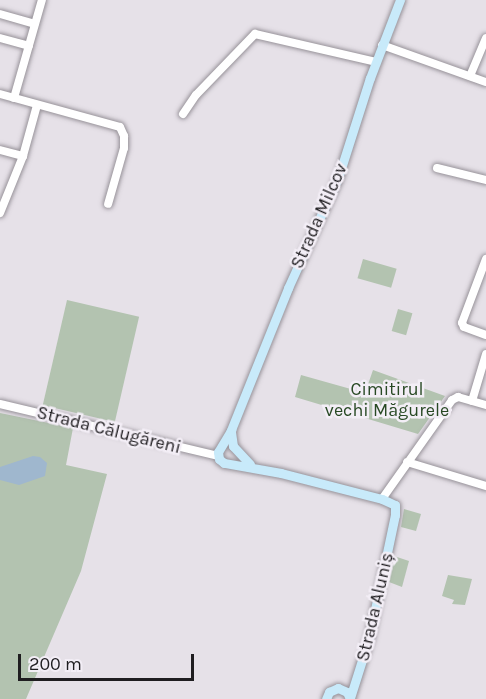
<!DOCTYPE html>
<meta charset="utf-8">
<style>
body{margin:0}
#map{position:relative;width:486px;height:699px;overflow:hidden;background:#e6e1e8;font-family:Karla,sans-serif}
div>[style]{position:absolute}
.green>*{inset:0;background:#b3c3b0;transform-origin:0 0}
.water>*{inset:0;background:#9fb7ce}
.roads{filter:drop-shadow(0 0 2px #979299) drop-shadow(0 0 2px #979299)}
.minor>*{height:8px;margin:-4px;padding:0 4px;transform-origin:4px;border-radius:4px;background:#fff}
.major>*{height:9px;margin:-4.5px;padding:0 4.5px;transform-origin:4.5px;border-radius:4.5px;background:#c8eafa}
span{translate:-50% -50%;white-space:nowrap;text-align:center;line-height:1.15;-webkit-text-stroke:5px #f3eef6;paint-order:stroke}
.street-label{font-size:18px;color:#1f1d20}
.park-label{font-size:18px;color:#284924}
.scale{position:absolute;left:18px;top:654px;width:176px;height:27px;box-sizing:border-box;border:3px solid #1f1d20;border-top:0;padding-left:8px;font-size:18px;line-height:21px;white-space:nowrap;color:#1f1d20;-webkit-text-stroke:4px #f3eef6;paint-order:stroke}
</style>
<div id="map">
<div class="green">
<div style="left:363px;top:259px;width:35px;height:20px;rotate:16deg"></div>
<div style="left:67px;top:300px;width:74px;height:108px;rotate:13deg"></div>
<div style="left:398px;top:309px;width:15px;height:23px;rotate:16deg"></div>
<div style="clip-path:polygon(373px 370px,445px 396px,418px 434px,295px 397px,301px 375px,365px 393px)"></div>
<div style="clip-path:polygon(0 413px,73px 428px,66px 465px,107px 474px,81px 571px,26px 699px,0 699px)"></div>
<div style="clip-path:polygon(404px 509px,421px 514px,416px 531px,401px 527px)"></div>
<div style="clip-path:polygon(394px 556px,409px 561px,402px 587px,389px 582px)"></div>
<div style="clip-path:polygon(448px 575px,472px 579px,465px 605px,452px 604px,454px 600px,442px 596px)"></div>
</div>
<div class="water">
<div style="clip-path:polygon(33px 456px,40px 457px,47px 463px,45px 476px,19px 485px,0 480px,0 467px)"></div>
</div>
<div class="roads">
<div class="minor">
<div style="left:0;top:14px;width:36px;rotate:16deg"></div>
<div style="left:0;top:38px;width:30px;rotate:15deg"></div>
<div style="left:382px;top:45px;width:110px;rotate:19.6deg"></div>
<div style="left:470px;top:76px;width:41px;rotate:-67.2deg"></div>
<div style="left:0;top:94px;width:124px;rotate:15.4deg"></div>
<div style="left:120px;top:127px;width:10px;rotate:66deg"></div>
<div style="left:124px;top:136px;width:12px;rotate:90deg"></div>
<div style="left:124px;top:148px;width:58px;rotate:105.9deg"></div>
<div style="left:14px;top:98px;width:102px;rotate:-74.1deg"></div>
<div style="left:183px;top:114px;width:23px;rotate:-56deg"></div>
<div style="left:196px;top:95px;width:85px;rotate:-46deg"></div>
<div style="left:255px;top:34px;width:124px;rotate:13deg"></div>
<div style="left:0;top:150px;width:24px;rotate:15deg"></div>
<div style="left:437px;top:168px;width:50px;rotate:13.8deg"></div>
<div style="left:0;top:213px;width:61px;rotate:-68deg"></div>
<div style="left:23px;top:156px;width:53px;rotate:-74.6deg"></div>
<div style="left:486px;top:259px;width:68px;rotate:110.6deg"></div>
<div style="left:462px;top:323px;width:4px;rotate:63deg"></div>
<div style="left:464px;top:327px;width:23px;rotate:20deg"></div>
<div style="left:472px;top:401px;width:49px;rotate:-73.4deg"></div>
<div style="left:0;top:404px;width:224px;rotate:13.4deg"></div>
<div style="left:407px;top:462px;width:83px;rotate:16.9deg"></div>
<div style="left:382px;top:499px;width:121px;rotate:-54.7deg"></div>
<div style="left:452px;top:400px;width:7px;rotate:-27deg"></div>
<div style="left:458px;top:397px;width:29px;rotate:16deg"></div>
</div>
<div class="major">
<div style="left:231px;top:432px;width:14px;rotate:82deg"></div>
<div style="left:233px;top:446px;width:25px;rotate:47deg"></div>
<div style="left:350px;top:698px;width:63px;rotate:-72.4deg"></div>
<div style="left:369px;top:638px;width:126px;rotate:-78.1deg"></div>
<div style="left:395px;top:515px;width:10px;rotate:-90deg"></div>
<div style="left:395px;top:505px;width:14px;rotate:-155deg"></div>
<div style="left:382px;top:499px;width:104px;rotate:-165.6deg"></div>
<div style="left:281px;top:473px;width:58px;rotate:-170deg"></div>
<div style="left:224px;top:463px;width:6px;rotate:-141deg"></div>
<div style="left:219px;top:459px;width:7px;rotate:-98deg"></div>
<div style="left:218px;top:452px;width:26px;rotate:-59deg"></div>
<div style="left:231px;top:430px;width:153px;rotate:-68.1deg"></div>
<div style="left:288px;top:288px;width:121px;rotate:-65.6deg"></div>
<div style="left:338px;top:178px;width:105px;rotate:-72.3deg"></div>
<div style="left:370px;top:78px;width:84px;rotate:-69deg"></div>
<div style="left:326px;top:699px;width:8px;rotate:-67deg"></div>
<div style="left:329px;top:692px;width:10px;rotate:-24deg"></div>
<div style="left:338px;top:688px;width:10px;rotate:24deg"></div>
<div style="left:347px;top:692px;width:8px;rotate:67deg"></div>
</div>
</div>
<div class="street-label">
<span style="left:319px;top:216px;rotate:-66deg">Strada Milcov</span>
<span style="left:109px;top:430px;rotate:14deg">Strada Călugăreni</span>
<span style="left:375px;top:607px;rotate:-77deg">Strada Aluniș</span>
</div>
<div class="park-label">
<span style="left:387px;top:400px">Cimitirul<br>vechi Măgurele</span>
</div>
<div class="scale">200 m</div>
</div>
